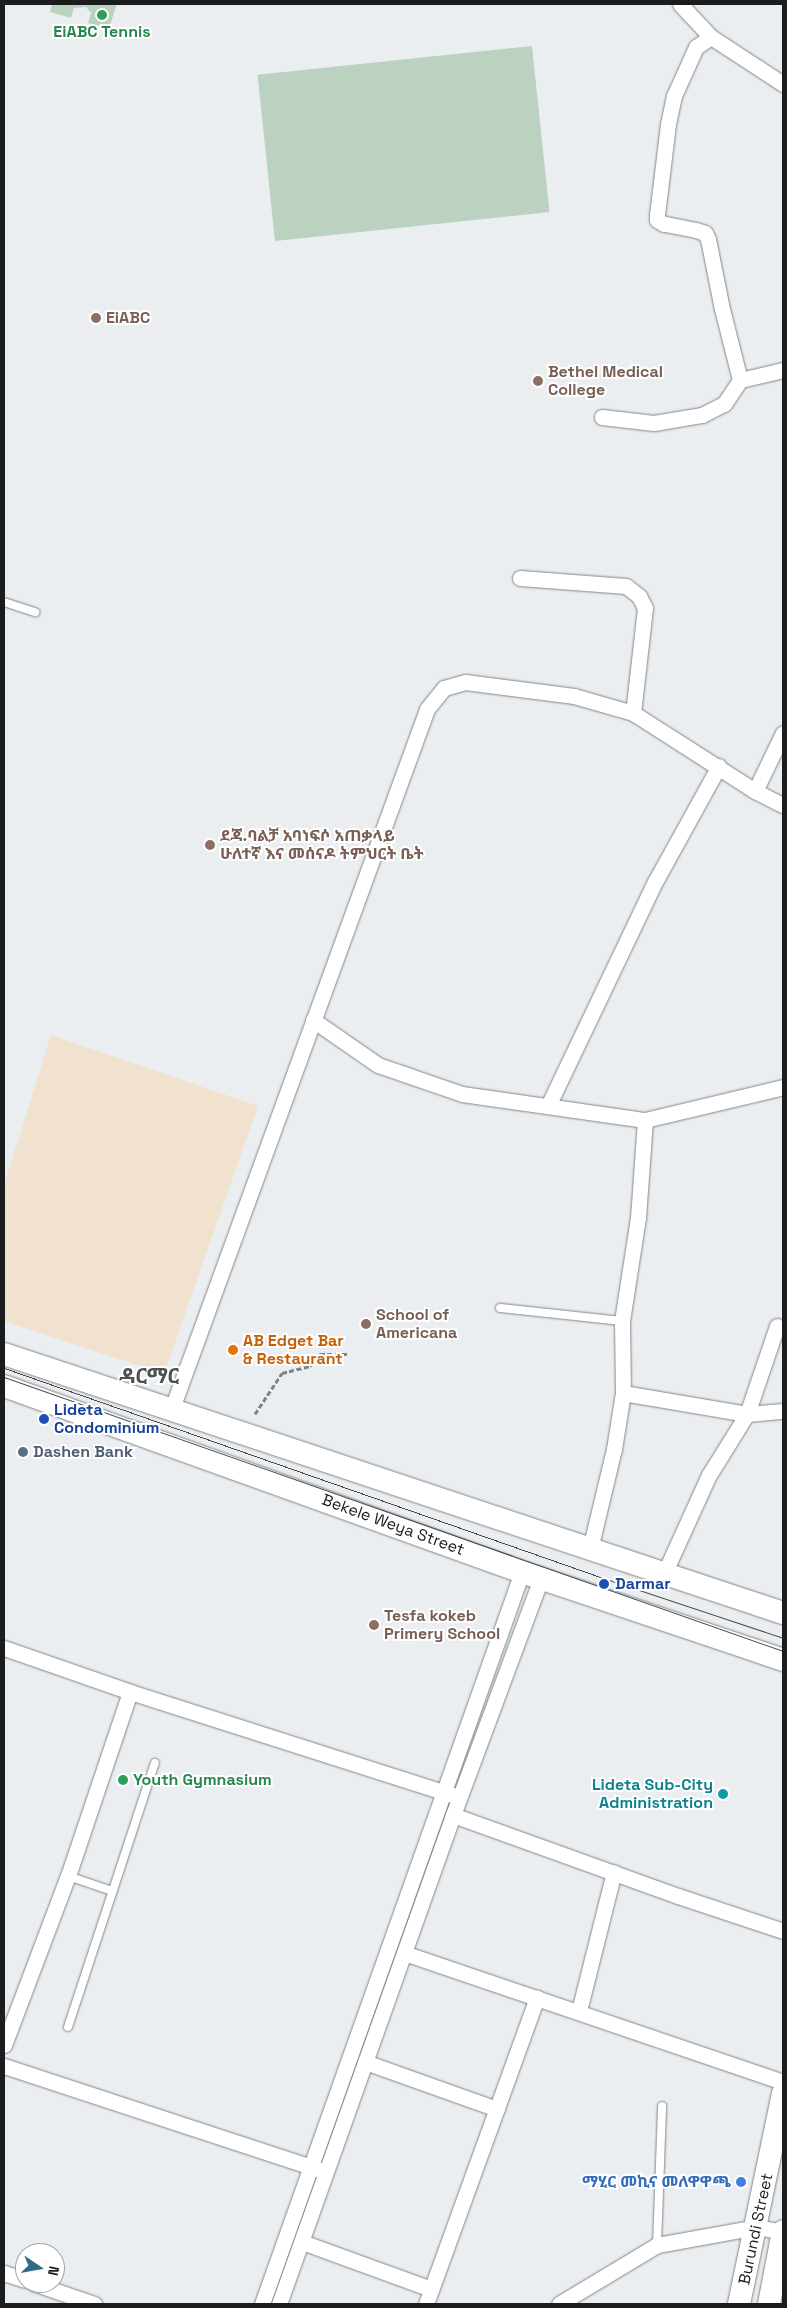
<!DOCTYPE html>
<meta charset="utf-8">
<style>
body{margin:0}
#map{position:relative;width:787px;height:2308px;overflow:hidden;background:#ebeef1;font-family:"Space Grotesk","Noto Sans Ethiopic",sans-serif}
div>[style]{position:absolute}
.industrial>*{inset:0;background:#f1e1cf}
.green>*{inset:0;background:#bbd2c1;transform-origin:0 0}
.path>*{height:3px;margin-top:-1.5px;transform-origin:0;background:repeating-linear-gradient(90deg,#818385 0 5px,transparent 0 7.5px)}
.roads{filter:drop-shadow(0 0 1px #838588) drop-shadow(0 0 1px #838588)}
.service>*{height:8px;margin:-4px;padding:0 4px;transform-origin:4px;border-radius:4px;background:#fff}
.minor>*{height:15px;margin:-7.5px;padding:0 7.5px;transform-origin:7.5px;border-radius:7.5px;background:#fff}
.primary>*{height:22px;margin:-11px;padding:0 11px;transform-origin:11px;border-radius:11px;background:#fff}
.tram>*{height:1px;margin:-0.5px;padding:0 0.5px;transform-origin:0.5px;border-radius:0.5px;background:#4b4c4e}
.dots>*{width:14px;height:14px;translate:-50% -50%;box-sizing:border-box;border:2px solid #fff;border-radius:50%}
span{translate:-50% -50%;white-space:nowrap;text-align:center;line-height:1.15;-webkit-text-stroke:4px #fff;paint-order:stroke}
.leisure-label{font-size:16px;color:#27864d;font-weight:700}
.left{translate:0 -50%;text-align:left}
.education-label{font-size:16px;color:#785e54;font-weight:700}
.food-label{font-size:16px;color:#c56008;font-weight:700}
.transit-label{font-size:16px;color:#164399;font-weight:700}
.service-label{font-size:16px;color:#4e5e75;font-weight:700}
.street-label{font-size:16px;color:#1b1c1d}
.culture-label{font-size:16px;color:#0d838f;font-weight:700}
.right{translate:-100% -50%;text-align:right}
.shop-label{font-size:16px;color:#366cbe;font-weight:700}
.district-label{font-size:21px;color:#4d5052;font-weight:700}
.frame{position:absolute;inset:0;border:5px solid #1b1c1d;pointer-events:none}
.north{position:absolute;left:15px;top:2243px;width:50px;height:50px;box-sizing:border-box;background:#fff;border:1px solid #a4a4a5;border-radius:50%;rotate:102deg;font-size:14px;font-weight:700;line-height:20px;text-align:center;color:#1b1c1d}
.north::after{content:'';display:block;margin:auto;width:18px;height:22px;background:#316b84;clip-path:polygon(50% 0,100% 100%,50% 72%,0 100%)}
</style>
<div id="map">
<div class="industrial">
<div style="clip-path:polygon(51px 1035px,258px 1106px,164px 1374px,4px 1321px,4px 1185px)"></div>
</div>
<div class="green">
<div style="clip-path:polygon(52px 4px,117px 4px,109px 28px,88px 23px,91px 13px,86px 7px,74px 8px,71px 18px,50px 12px)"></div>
<div style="left:532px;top:46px;width:167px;height:276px;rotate:84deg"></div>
</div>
<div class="path">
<div style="left:255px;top:1414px;width:49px;rotate:-56.6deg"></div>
<div style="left:282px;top:1373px;width:29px;rotate:-14deg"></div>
<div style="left:310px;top:1366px;width:16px;rotate:-50deg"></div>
<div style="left:320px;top:1354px;width:28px"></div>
</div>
<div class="roads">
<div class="service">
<div style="left:4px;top:602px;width:33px;rotate:18deg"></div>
<div style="left:500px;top:1308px;width:123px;rotate:6.1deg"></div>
<div style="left:68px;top:1876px;width:46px;rotate:18.8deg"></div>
<div style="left:68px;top:2027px;width:278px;rotate:-71.8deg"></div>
<div style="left:657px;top:2245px;width:139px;rotate:-87.9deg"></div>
</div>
<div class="minor">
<div style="left:680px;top:4px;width:45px;rotate:46.8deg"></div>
<div style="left:711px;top:37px;width:86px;rotate:33.1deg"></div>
<div style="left:740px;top:380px;width:44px;rotate:-13.1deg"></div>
<div style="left:602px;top:417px;width:52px;rotate:6.6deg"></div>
<div style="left:654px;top:423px;width:49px;rotate:-9.5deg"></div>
<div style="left:702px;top:415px;width:25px;rotate:-27deg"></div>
<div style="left:724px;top:404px;width:29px;rotate:-56deg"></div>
<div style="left:740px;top:380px;width:73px;rotate:-104.2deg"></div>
<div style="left:722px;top:309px;width:71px;rotate:-101.3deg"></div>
<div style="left:708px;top:239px;width:7px;rotate:-117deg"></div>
<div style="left:705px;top:233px;width:9px;rotate:-162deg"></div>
<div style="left:696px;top:230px;width:33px;rotate:-169deg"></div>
<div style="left:664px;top:224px;width:8px;rotate:-150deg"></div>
<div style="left:657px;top:220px;width:5px;rotate:-90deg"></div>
<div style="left:657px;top:215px;width:92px;rotate:-83.1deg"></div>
<div style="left:668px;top:124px;width:29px;rotate:-78deg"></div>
<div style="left:674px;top:96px;width:54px;rotate:-65.8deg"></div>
<div style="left:696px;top:47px;width:18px;rotate:-34deg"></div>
<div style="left:520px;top:578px;width:106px;rotate:4.3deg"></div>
<div style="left:626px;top:586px;width:16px;rotate:38deg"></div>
<div style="left:639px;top:596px;width:13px;rotate:63deg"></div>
<div style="left:645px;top:608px;width:106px;rotate:96.5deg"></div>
<div style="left:755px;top:791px;width:64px;rotate:-64.2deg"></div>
<div style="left:313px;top:1020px;width:79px;rotate:34.7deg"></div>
<div style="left:378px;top:1065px;width:89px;rotate:19deg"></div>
<div style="left:462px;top:1094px;width:185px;rotate:8.1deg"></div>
<div style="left:645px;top:1120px;width:142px;rotate:-13.4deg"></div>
<div style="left:548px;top:1106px;width:250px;rotate:-64.5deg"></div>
<div style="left:656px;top:880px;width:130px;rotate:-61.1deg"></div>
<div style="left:623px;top:1393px;width:126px;rotate:9.6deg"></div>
<div style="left:747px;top:1414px;width:36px;rotate:-5deg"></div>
<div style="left:171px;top:1411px;width:747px;rotate:-69.96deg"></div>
<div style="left:427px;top:709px;width:27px;rotate:-51deg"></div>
<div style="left:444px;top:688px;width:22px;rotate:-16deg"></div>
<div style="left:465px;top:682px;width:110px;rotate:7.3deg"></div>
<div style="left:574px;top:696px;width:61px;rotate:16.1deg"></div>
<div style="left:633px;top:713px;width:145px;rotate:32.6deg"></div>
<div style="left:755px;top:791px;width:31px;rotate:27deg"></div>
<div style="left:590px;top:1549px;width:103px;rotate:-76.5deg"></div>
<div style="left:614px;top:1449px;width:57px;rotate:-80.9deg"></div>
<div style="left:623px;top:1393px;width:72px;rotate:-90.8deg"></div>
<div style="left:622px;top:1321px;width:104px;rotate:-81.2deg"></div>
<div style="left:638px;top:1218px;width:98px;rotate:-85.9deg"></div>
<div style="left:664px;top:1574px;width:109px;rotate:-65.6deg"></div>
<div style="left:709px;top:1475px;width:72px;rotate:-58.1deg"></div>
<div style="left:747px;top:1414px;width:93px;rotate:-71.2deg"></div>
<div style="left:4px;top:1648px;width:133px;rotate:19.2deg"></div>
<div style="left:453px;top:1815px;width:239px;rotate:19.8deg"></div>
<div style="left:678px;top:1896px;width:111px;rotate:18.4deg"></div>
<div style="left:404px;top:1953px;width:400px;rotate:18.8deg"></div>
<div style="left:579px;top:2011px;width:143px;rotate:-75.9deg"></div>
<div style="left:4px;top:2045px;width:181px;rotate:-69.3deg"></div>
<div style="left:68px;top:1876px;width:194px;rotate:-71.4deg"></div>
<div style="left:130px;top:1692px;width:338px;rotate:17.7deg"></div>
<div style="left:365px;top:2062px;width:140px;rotate:19.6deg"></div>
<div style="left:4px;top:2066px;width:330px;rotate:18.2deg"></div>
<div style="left:302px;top:2242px;width:137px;rotate:20deg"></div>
<div style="left:4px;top:2273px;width:22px;rotate:18deg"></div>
<div style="left:33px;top:2283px;width:65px;rotate:19deg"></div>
<div style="left:262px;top:2304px;width:777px;rotate:-70.45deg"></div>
<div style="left:279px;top:2304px;width:519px;rotate:-70.41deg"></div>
<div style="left:453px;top:1815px;width:252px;rotate:-69.6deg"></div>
<div style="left:426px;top:2304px;width:326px;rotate:-70.1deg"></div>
<div style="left:559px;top:2304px;width:114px;rotate:-31deg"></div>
<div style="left:657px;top:2245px;width:102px;rotate:-10.2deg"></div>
<div style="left:757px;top:2227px;width:26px;rotate:11deg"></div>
</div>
<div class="primary">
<div style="left:4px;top:1354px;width:821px;rotate:18.39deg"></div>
<div style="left:4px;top:1386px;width:550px;rotate:19.75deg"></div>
<div style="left:522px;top:1572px;width:275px;rotate:18.6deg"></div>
<div style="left:739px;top:2304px;width:215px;rotate:-78.2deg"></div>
<div style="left:769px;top:2304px;width:74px;rotate:-79.1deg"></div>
</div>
</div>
<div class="tram">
<div style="left:4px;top:1368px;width:638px;rotate:19.32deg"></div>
<div style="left:606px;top:1579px;width:187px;rotate:18.4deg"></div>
<div style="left:4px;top:1377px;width:826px;rotate:19.38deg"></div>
</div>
<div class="dots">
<div style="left:102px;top:15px;background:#2e9e5b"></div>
<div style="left:96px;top:318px;background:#8d6e63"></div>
<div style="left:538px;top:381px;background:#8d6e63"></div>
<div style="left:210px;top:845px;background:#8d6e63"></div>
<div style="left:366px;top:1324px;background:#8d6e63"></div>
<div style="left:233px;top:1350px;background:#e8710a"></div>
<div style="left:44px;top:1419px;background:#1a4fb4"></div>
<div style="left:23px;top:1452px;background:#5c6f8a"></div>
<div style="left:604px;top:1584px;background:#1a4fb4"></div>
<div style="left:374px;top:1625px;background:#8d6e63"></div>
<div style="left:123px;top:1780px;background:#2e9e5b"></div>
<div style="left:723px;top:1794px;background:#0f9aa8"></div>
<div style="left:741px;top:2182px;background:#3f7fe0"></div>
</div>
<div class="leisure-label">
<span style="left:102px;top:32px">EiABC Tennis</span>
<span class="left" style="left:133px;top:1780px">Youth Gymnasium</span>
</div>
<div class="education-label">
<span class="left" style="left:106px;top:318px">EiABC</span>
<span class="left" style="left:548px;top:381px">Bethel Medical<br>College</span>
<span class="left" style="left:220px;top:845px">ደጃ.ባልቻ አባነፍሶ አጠቃላይ<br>ሁለተኛ እና መሰናዶ ትምህርት ቤት</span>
<span class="left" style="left:376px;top:1324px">School of<br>Americana</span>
<span class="left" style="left:384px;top:1625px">Tesfa kokeb<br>Primery School</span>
</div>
<div class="food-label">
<span class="left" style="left:243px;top:1350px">AB Edget Bar<br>&amp; Restaurant</span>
</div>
<div class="transit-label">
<span class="left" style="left:54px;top:1419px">Lideta<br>Condominium</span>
<span class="left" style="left:615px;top:1584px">Darmar</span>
</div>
<div class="service-label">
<span class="left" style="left:33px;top:1452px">Dashen Bank</span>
</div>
<div class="street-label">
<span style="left:393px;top:1525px;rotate:20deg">Bekele Weya Street</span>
<span style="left:756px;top:2229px;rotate:-78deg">Burundi Street</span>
</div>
<div class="culture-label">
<span class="right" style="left:713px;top:1794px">Lideta Sub-City<br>Administration</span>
</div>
<div class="shop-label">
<span class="right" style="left:731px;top:2182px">ማሂር መኪና መለዋዋጫ</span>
</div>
<div class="district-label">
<span style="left:149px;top:1376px">ዳርማር</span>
</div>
<div class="frame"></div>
<div class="north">N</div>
</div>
